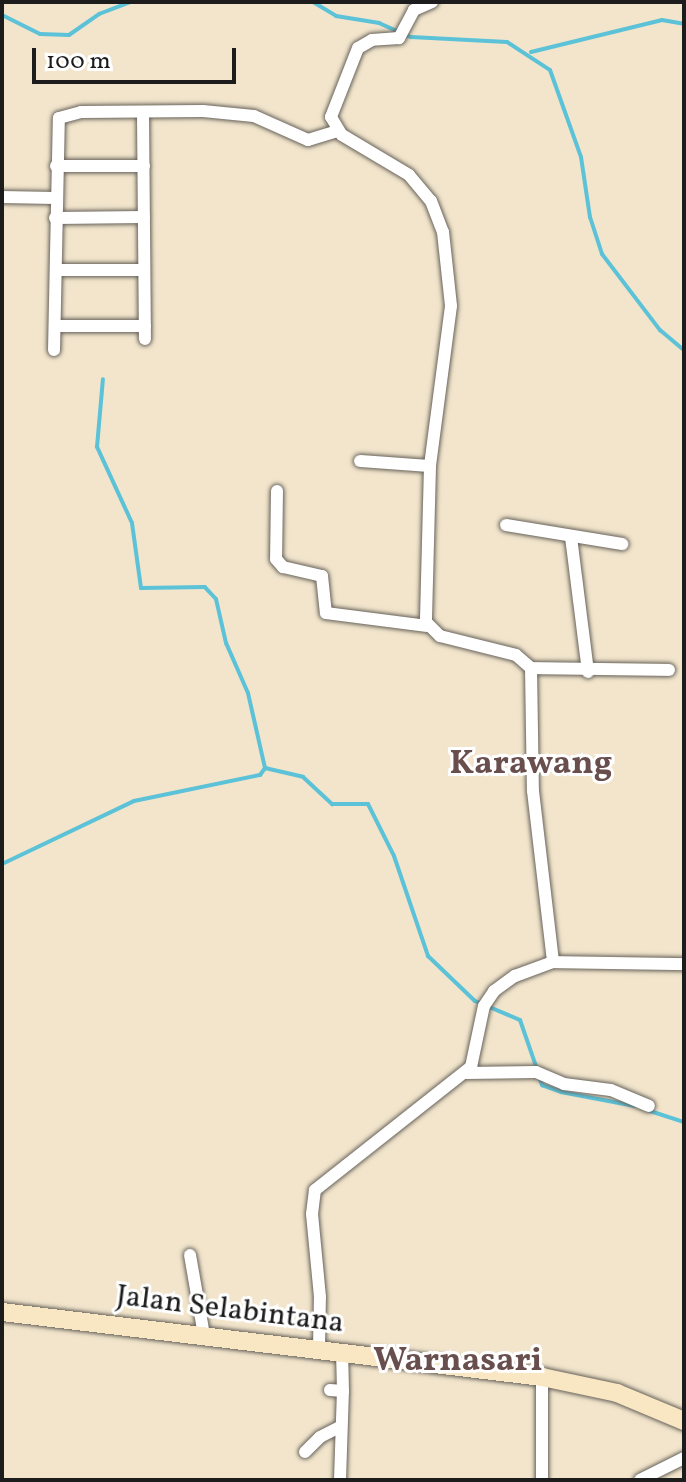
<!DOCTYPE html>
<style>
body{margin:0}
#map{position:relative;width:686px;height:1482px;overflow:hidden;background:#f2e5cc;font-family:Vollkorn,serif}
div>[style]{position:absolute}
.stream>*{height:4px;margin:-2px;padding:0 2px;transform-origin:2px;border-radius:2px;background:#5bc2d8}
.roads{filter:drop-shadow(0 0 2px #67625a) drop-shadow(0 0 2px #67625a)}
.street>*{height:12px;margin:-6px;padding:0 6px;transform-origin:6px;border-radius:6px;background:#fff}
.secondary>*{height:18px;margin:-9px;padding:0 9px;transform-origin:9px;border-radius:9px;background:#f9e7c3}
span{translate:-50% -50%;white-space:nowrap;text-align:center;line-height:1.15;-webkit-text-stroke:6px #fff;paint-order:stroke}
.street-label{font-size:30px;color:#1c1c1c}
.quarter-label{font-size:34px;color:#684f4d;font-weight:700}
.frame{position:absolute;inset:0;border:4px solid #1c1c1c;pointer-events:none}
.scale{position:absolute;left:32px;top:48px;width:204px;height:36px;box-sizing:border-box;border:4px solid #1c1c1c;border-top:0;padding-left:10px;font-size:24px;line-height:28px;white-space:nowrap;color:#1c1c1c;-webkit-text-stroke:6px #fff;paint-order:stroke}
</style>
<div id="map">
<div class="stream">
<div style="left:158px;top:2px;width:36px"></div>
<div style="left:313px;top:2px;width:27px;rotate:31deg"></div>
<div style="left:336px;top:16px;width:44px;rotate:9.2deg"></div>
<div style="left:379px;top:23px;width:35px;rotate:24deg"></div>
<div style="left:411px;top:37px;width:96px;rotate:3deg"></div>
<div style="left:507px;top:42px;width:51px;rotate:33.1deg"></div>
<div style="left:550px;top:70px;width:92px;rotate:70.4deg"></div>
<div style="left:581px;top:157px;width:61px;rotate:81.5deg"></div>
<div style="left:590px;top:217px;width:39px;rotate:72deg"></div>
<div style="left:602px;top:254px;width:96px;rotate:52.7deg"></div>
<div style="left:660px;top:330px;width:31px;rotate:40deg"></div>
<div style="left:2px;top:15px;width:42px;rotate:26.6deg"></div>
<div style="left:40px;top:34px;width:29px;rotate:2deg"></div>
<div style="left:69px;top:35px;width:37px;rotate:-35deg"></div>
<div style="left:99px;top:14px;width:34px;rotate:-21deg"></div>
<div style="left:531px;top:52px;width:135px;rotate:-13.7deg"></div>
<div style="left:662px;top:20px;width:22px;rotate:10deg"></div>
<div style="left:265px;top:768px;width:39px;rotate:13deg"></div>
<div style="left:303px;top:777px;width:40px;rotate:43deg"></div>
<div style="left:332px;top:804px;width:36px"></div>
<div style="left:368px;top:804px;width:58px;rotate:63.4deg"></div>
<div style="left:394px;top:856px;width:106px;rotate:71.2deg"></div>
<div style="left:428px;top:956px;width:65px;rotate:43.8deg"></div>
<div style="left:475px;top:1001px;width:49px;rotate:22.9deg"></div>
<div style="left:520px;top:1020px;width:52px;rotate:70.9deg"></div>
<div style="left:2px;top:864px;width:146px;rotate:-25.5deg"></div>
<div style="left:134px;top:801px;width:129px;rotate:-11.7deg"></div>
<div style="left:260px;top:775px;width:9px;rotate:-54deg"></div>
<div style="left:265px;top:768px;width:77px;rotate:-102.8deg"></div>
<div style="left:248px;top:693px;width:55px;rotate:-113.7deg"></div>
<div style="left:226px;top:643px;width:45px;rotate:-102.8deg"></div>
<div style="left:216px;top:599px;width:16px;rotate:-133deg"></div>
<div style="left:205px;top:587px;width:64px;rotate:179.1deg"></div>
<div style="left:141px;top:588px;width:66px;rotate:-97.9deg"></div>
<div style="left:132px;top:523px;width:84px;rotate:-114.7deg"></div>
<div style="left:97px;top:447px;width:68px;rotate:-85deg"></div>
<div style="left:539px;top:1077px;width:9px;rotate:69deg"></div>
<div style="left:542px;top:1085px;width:20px;rotate:20deg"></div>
<div style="left:561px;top:1092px;width:75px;rotate:10.7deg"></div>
<div style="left:647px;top:1110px;width:39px;rotate:18deg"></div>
</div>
<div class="roads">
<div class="street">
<div style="left:432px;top:2px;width:20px;rotate:156deg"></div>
<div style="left:414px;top:10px;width:32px;rotate:118deg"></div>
<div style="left:399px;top:38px;width:27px;rotate:176deg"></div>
<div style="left:372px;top:40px;width:16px;rotate:150deg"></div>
<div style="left:358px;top:48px;width:74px;rotate:111.4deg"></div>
<div style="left:331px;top:117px;width:21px;rotate:59deg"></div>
<div style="left:342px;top:135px;width:78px;rotate:30.8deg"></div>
<div style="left:409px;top:175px;width:34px;rotate:50deg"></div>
<div style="left:431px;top:201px;width:33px;rotate:69deg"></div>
<div style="left:443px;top:232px;width:74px;rotate:83.8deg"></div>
<div style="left:451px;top:306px;width:161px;rotate:97.5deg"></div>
<div style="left:430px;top:466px;width:156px;rotate:91.5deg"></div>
<div style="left:426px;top:622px;width:20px;rotate:45deg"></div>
<div style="left:440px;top:636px;width:78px;rotate:14deg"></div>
<div style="left:516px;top:655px;width:20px;rotate:41deg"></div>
<div style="left:531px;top:668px;width:123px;rotate:89.1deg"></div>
<div style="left:533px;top:791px;width:172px;rotate:83.3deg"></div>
<div style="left:143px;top:114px;width:225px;rotate:89.5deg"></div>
<div style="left:56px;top:166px;width:88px"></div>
<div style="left:2px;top:197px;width:53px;rotate:1.1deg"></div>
<div style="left:55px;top:218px;width:89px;rotate:-0.6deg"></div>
<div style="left:56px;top:270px;width:88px"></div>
<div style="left:55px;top:326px;width:90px"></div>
<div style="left:54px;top:350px;width:232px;rotate:-88.8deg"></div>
<div style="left:59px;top:118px;width:23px;rotate:-15deg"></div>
<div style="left:81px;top:112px;width:122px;rotate:-0.5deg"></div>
<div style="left:203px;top:111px;width:51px;rotate:5.6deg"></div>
<div style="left:254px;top:116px;width:59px;rotate:24deg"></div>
<div style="left:308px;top:140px;width:30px;rotate:-17deg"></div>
<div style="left:360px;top:461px;width:70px;rotate:4.1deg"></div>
<div style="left:277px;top:491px;width:68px;rotate:90.8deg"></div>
<div style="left:276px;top:559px;width:11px;rotate:49deg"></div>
<div style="left:283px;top:567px;width:40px;rotate:13deg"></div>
<div style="left:322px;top:576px;width:37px;rotate:84deg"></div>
<div style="left:326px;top:613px;width:102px;rotate:7.3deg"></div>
<div style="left:506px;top:525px;width:118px;rotate:9.3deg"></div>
<div style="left:571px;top:537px;width:136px;rotate:82.8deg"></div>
<div style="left:531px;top:668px;width:138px;rotate:0.8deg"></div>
<div style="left:466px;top:1073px;width:70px;rotate:-0.8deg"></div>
<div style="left:536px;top:1072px;width:30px;rotate:23deg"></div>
<div style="left:564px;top:1084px;width:47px;rotate:7.3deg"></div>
<div style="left:611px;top:1090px;width:41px;rotate:22.8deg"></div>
<div style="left:190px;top:1255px;width:81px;rotate:80.1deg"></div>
<div style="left:319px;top:1347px;width:50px;rotate:-88.9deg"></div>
<div style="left:320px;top:1297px;width:83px;rotate:-95.5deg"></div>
<div style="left:312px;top:1214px;width:24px;rotate:-83deg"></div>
<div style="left:315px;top:1190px;width:199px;rotate:-38.3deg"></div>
<div style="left:471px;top:1067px;width:62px;rotate:-78deg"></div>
<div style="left:484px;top:1006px;width:18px;rotate:-56deg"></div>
<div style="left:494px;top:991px;width:26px;rotate:-36deg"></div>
<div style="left:515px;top:976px;width:40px;rotate:-20.2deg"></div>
<div style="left:553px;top:962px;width:131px;rotate:0.9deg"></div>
<div style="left:542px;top:1377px;width:103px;rotate:90deg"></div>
<div style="left:330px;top:1390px;width:13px;rotate:4deg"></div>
<div style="left:343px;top:1391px;width:40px;rotate:-91.4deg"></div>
<div style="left:305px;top:1452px;width:21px;rotate:-45deg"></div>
<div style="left:320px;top:1437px;width:22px;rotate:-27deg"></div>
<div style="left:340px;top:1480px;width:89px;rotate:-88.1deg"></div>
<div style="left:640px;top:1480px;width:49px;rotate:-26.6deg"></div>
</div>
<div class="secondary">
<div style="left:2px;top:1312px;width:544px;rotate:6.86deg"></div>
<div style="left:542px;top:1377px;width:77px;rotate:12deg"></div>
<div style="left:617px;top:1393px;width:73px;rotate:22.7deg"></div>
</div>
</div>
<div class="street-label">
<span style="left:230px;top:1310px;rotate:7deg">Jalan Selabintana</span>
</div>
<div class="quarter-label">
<span style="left:531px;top:765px">Karawang</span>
<span style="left:458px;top:1362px">Warnasari</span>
</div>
<div class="frame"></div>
<div class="scale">100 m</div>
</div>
